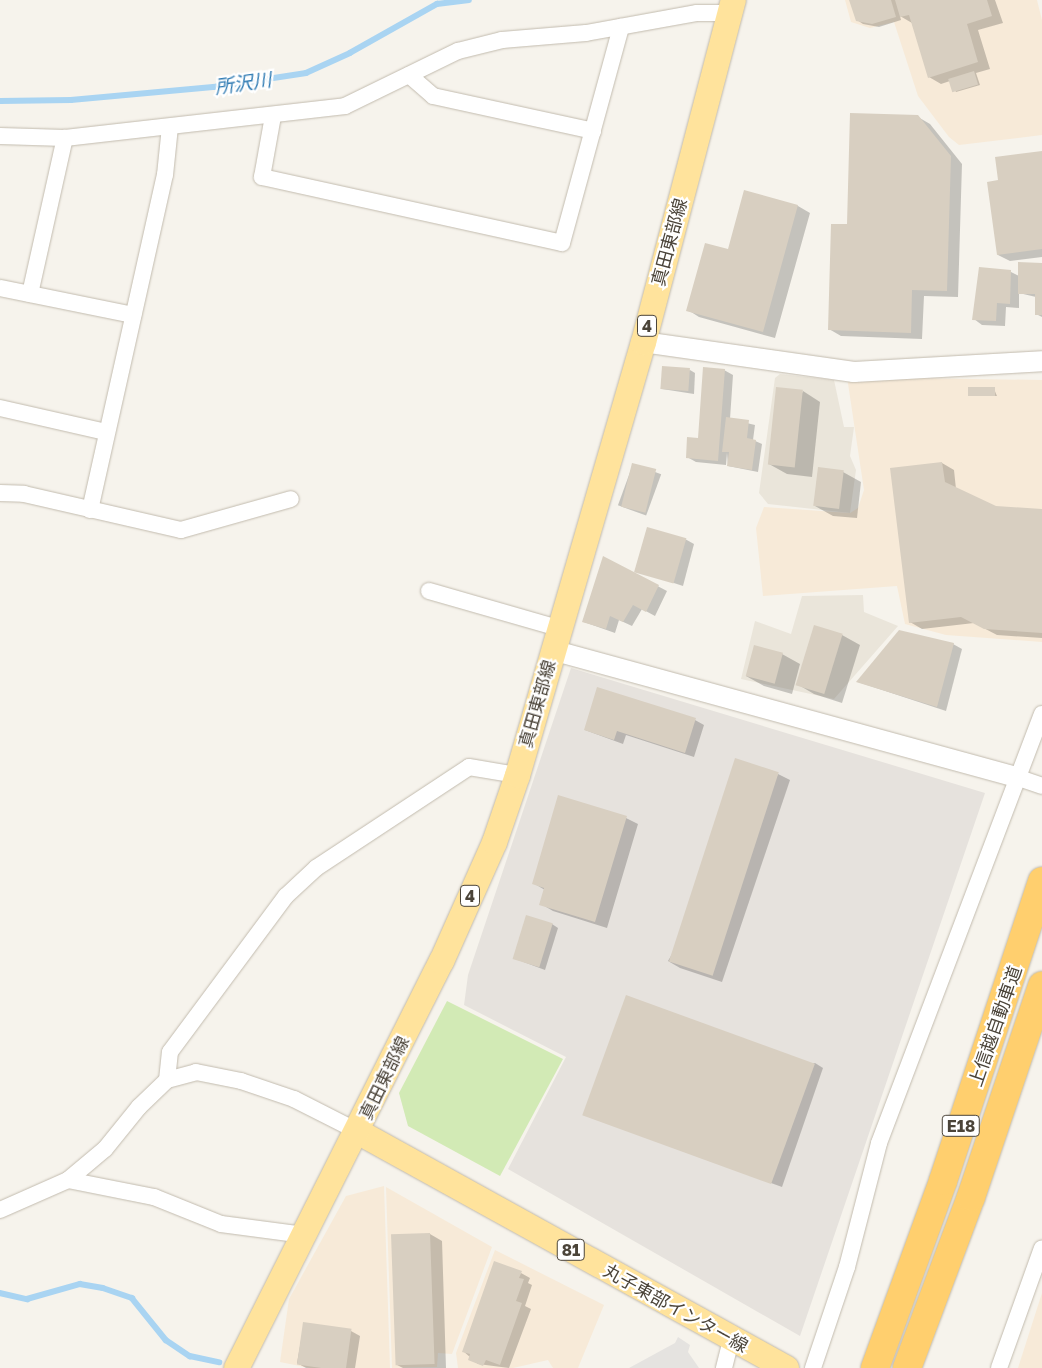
<!DOCTYPE html>
<meta charset="utf-8">
<style>
body{margin:0}
#map{position:relative;width:1042px;height:1368px;overflow:hidden;background:#f6f3ec;font-family:"Golos Text","Noto Sans JP",sans-serif}
div>[style]{position:absolute}
.residential>*{inset:0;background:#eae5da}
.commercial>*{inset:0;background:#f7ead8}
.industrial>*{inset:0;background:#e6e2dd}
.green>*{inset:0;background:#d2eab5}
.parking>*{inset:0;background:#e5e3e0}
.shadow>*{inset:0;background:#0003;transform-origin:0 0}
.stream>*{height:5.5px;margin:-2.75px;padding:0 2.75px;transform-origin:2.75px;border-radius:2.75px;background:#a9d4f2}
.building>*{inset:0;background:#d8cfc1;transform-origin:0 0}
.roads{filter:drop-shadow(0 0 1px #c2bbae) drop-shadow(0 0 1px #c2bbae)}
.minor>*{height:16px;margin:-8px;padding:0 8px;transform-origin:8px;border-radius:8px;background:#fff}
.tertiary>*{height:20px;margin:-10px;padding:0 10px;transform-origin:10px;border-radius:10px;background:#fff}
.primary>*{height:25px;margin:-12.5px;padding:0 12.5px;transform-origin:12.5px;border-radius:12.5px;background:#ffe39c}
.motorway>*{height:28px;margin:-14px;padding:0 14px;transform-origin:14px;border-radius:14px;background:#ffcf6e}
span{translate:-50% -50%;white-space:nowrap;text-align:center;line-height:1.15;-webkit-text-stroke:4.5px #fff;paint-order:stroke}
.shield-label span{padding:1px 4px;background:#fff;border:1px solid;border-radius:4px;-webkit-text-stroke-width:0}
.shield-label{font-size:16px;color:#4b4439;font-weight:700}
.street-label{font-size:18px;color:#4b4439}
.water-label{font-size:19px;color:#2e7ab2;font-style:italic}
</style>
<div id="map">
<div class="residential">
<div style="clip-path:polygon(780px 374px,834px 380px,844px 427px,854px 427px,850px 456px,856px 470px,850px 513px,768px 504px,759px 493px,775px 378px)"></div>
<div style="clip-path:polygon(863px 595px,864px 612px,898px 626px,834px 699px,741px 679px,755px 621px,791px 634px,802px 596px)"></div>
</div>
<div class="commercial">
<div style="clip-path:polygon(845px 0,1037px 0,1042px 20px,1042px 135px,959px 145px,949px 137px,918px 96px,894px 22px,870px 28px,851px 22px)"></div>
<div style="clip-path:polygon(847px 377px,1042px 380px,1042px 642px,946px 635px,905px 624px,897px 586px,763px 596px,756px 528px,764px 507px,850px 513px,858px 508px,864px 490px)"></div>
<div style="clip-path:polygon(384px 1186px,390px 1368px,310px 1368px,280px 1362px,289px 1299px,346px 1196px)"></div>
<div style="clip-path:polygon(386px 1187px,492px 1247px,452px 1354px,438px 1353px,437px 1367px,392px 1368px)"></div>
<div style="clip-path:polygon(495px 1250px,604px 1305px,578px 1368px,553px 1368px,548px 1360px,513px 1368px,458px 1368px,456px 1353px)"></div>
<div style="clip-path:polygon(1042px 1293px,1042px 1368px,1018px 1368px)"></div>
</div>
<div class="industrial">
<div style="clip-path:polygon(571px 668px,985px 793px,800px 1336px,508px 1169px,566px 1057px,464px 1005px,468px 975px)"></div>
</div>
<div class="green">
<div style="clip-path:polygon(447px 1001px,563px 1059px,500px 1176px,408px 1126px,399px 1093px)"></div>
</div>
<div class="parking">
<div style="clip-path:polygon(678px 1337px,690px 1345px,688px 1352px,699px 1368px,629px 1368px,675px 1343px)"></div>
</div>
<div class="shadow">
<div style="clip-path:polygon(850px 0,995px 0,1003px 23px,978px 30px,990px 69px,976px 73px,980px 85px,956px 92px,950px 81px,941px 84px,929px 77px,912px 23px,900px 16px,901px 20px,879px 27px,863px 24px,857px 20px)"></div>
<div style="clip-path:polygon(918px 117px,930px 124px,962px 164px,958px 297px,924px 296px,922px 339px,841px 336px,829px 329px)"></div>
<div style="clip-path:polygon(1042px 152px,1042px 257px,1010px 261px,998px 255px,999px 181px)"></div>
<div style="clip-path:polygon(745px 191px,798px 206px,810px 213px,775px 338px,699px 317px,688px 310px,729px 251px)"></div>
<div style="clip-path:polygon(1042px 264px,1042px 317px,1036px 314px,1036px 297px,1019px 293px,1019px 308px,1006px 307px,1005px 326px,982px 325px,974px 319px,980px 268px,1011px 272px,1019px 276px)"></div>
<div style="clip-path:polygon(690px 370px,695px 373px,694px 394px,662px 389px)"></div>
<div style="clip-path:polygon(724px 370px,733px 375px,730px 419px,755px 425px,753px 440px,762px 444px,758px 472px,728px 466px,727px 453px,726px 465px,696px 462px,687px 457px,699px 439px)"></div>
<div style="clip-path:polygon(994px 389px,997px 396px,969px 395px)"></div>
<div style="clip-path:polygon(803px 391px,820px 402px,812px 477px,787px 474px,769px 464px)"></div>
<div style="clip-path:polygon(942px 463px,954px 470px,956px 489px,995px 507px,1042px 511px,1042px 638px,997px 635px,974px 623px,922px 629px,910px 622px)"></div>
<div style="left:633px;top:464px;width:30px;height:44px;rotate:20deg"></div>
<div style="clip-path:polygon(843px 472px,861px 482px,857px 518px,833px 516px,815px 506px)"></div>
<div style="clip-path:polygon(685px 539px,694px 544px,683px 586px,637px 571px)"></div>
<div style="clip-path:polygon(604px 558px,667px 591px,655px 616px,642px 609px,632px 626px,619px 620px,615px 633px,584px 622px)"></div>
<div style="clip-path:polygon(842px 635px,860px 645px,842px 703px,814px 694px,797px 684px)"></div>
<div style="clip-path:polygon(953px 644px,962px 649px,946px 711px,858px 682px)"></div>
<div style="clip-path:polygon(782px 654px,800px 664px,792px 694px,764px 686px,746px 676px)"></div>
<div style="clip-path:polygon(695px 720px,704px 725px,694px 757px,626px 735px,623px 744px,585px 730px)"></div>
<div style="clip-path:polygon(778px 774px,790px 780px,722px 982px,680px 968px,668px 961px)"></div>
<div style="clip-path:polygon(626px 818px,638px 824px,607px 928px,553px 911px,541px 904px,545px 890px,533px 883px)"></div>
<div style="clip-path:polygon(552px 924px,558px 928px,545px 970px,513px 958px)"></div>
<div style="clip-path:polygon(815px 1063px,823px 1068px,782px 1187px,585px 1115px)"></div>
<div style="clip-path:polygon(430px 1234px,442px 1241px,446px 1368px,403px 1368px,397px 1365px)"></div>
<div style="clip-path:polygon(521px 1273px,530px 1278px,528px 1283px,532px 1285px,525px 1306px,531px 1309px,509px 1368px,478px 1364px,463px 1351px)"></div>
<div style="clip-path:polygon(304px 1323px,351px 1331px,360px 1336px,355px 1368px,306px 1368px,297px 1363px)"></div>
</div>
<div class="stream">
<div style="left:0;top:101px;width:71px;rotate:-0.8deg"></div>
<div style="left:71px;top:100px;width:145px;rotate:-5.2deg"></div>
<div style="left:215px;top:87px;width:92px;rotate:-8.7deg"></div>
<div style="left:306px;top:73px;width:48px;rotate:-24.4deg"></div>
<div style="left:350px;top:53px;width:100px;rotate:-29.4deg"></div>
<div style="left:437px;top:4px;width:32px;rotate:-7deg"></div>
<div style="left:0;top:1293px;width:28px;rotate:13deg"></div>
<div style="left:27px;top:1299px;width:55px;rotate:-15.8deg"></div>
<div style="left:80px;top:1284px;width:23px;rotate:10deg"></div>
<div style="left:103px;top:1288px;width:31px;rotate:19deg"></div>
<div style="left:132px;top:1298px;width:54px;rotate:51deg"></div>
<div style="left:166px;top:1340px;width:29px;rotate:34deg"></div>
<div style="left:190px;top:1356px;width:30px;rotate:12deg"></div>
</div>
<div class="building">
<div style="clip-path:polygon(849px 0,891px 0,896px 17px,872px 24px,856px 21px)"></div>
<div style="clip-path:polygon(895px 0,987px 0,992px 16px,967px 24px,978px 62px,928px 78px,909px 15px,900px 17px)"></div>
<div style="left:974px;top:71px;width:14px;height:27px;rotate:73deg"></div>
<div style="clip-path:polygon(850px 113px,918px 115px,951px 156px,947px 291px,912px 290px,911px 333px,828px 330px,831px 224px,847px 224px)"></div>
<div style="clip-path:polygon(1042px 151px,1042px 249px,997px 255px,987px 182px,998px 180px,995px 157px)"></div>
<div style="clip-path:polygon(744px 190px,798px 205px,763px 332px,686px 311px,705px 243px,728px 249px)"></div>
<div style="clip-path:polygon(1018px 262px,1042px 263px,1042px 315px,1035px 315px,1035px 294px,1018px 294px)"></div>
<div style="clip-path:polygon(979px 267px,1011px 270px,1010px 304px,997px 303px,996px 321px,972px 320px)"></div>
<div style="left:662px;top:366px;width:28px;height:23px;rotate:4deg"></div>
<div style="clip-path:polygon(703px 367px,725px 369px,718px 461px,686px 458px,687px 437px,698px 438px)"></div>
<div style="left:776px;top:387px;width:27px;height:78px;rotate:6deg"></div>
<div style="left:968px;top:387px;width:27px;height:9px"></div>
<div style="clip-path:polygon(726px 417px,749px 420px,747px 438px,756px 440px,752px 470px,727px 466px,729px 452px,722px 452px)"></div>
<div style="clip-path:polygon(942px 462px,945px 482px,996px 506px,1042px 509px,1042px 633px,984px 629px,961px 617px,909px 623px,890px 468px)"></div>
<div style="left:632px;top:463px;width:25px;height:45px;rotate:14deg"></div>
<div style="left:818px;top:467px;width:26px;height:39px;rotate:7deg"></div>
<div style="left:647px;top:527px;width:41px;height:47px;rotate:16deg"></div>
<div style="clip-path:polygon(603px 556px,659px 585px,646px 612px,633px 605px,623px 622px,610px 616px,606px 629px,582px 622px)"></div>
<div style="left:814px;top:625px;width:30px;height:63px;rotate:17deg"></div>
<div style="clip-path:polygon(899px 630px,954px 643px,937px 707px,856px 682px)"></div>
<div style="left:754px;top:645px;width:30px;height:32px;rotate:15deg"></div>
<div style="clip-path:polygon(597px 687px,696px 718px,685px 753px,617px 731px,614px 740px,584px 730px)"></div>
<div style="left:735px;top:758px;width:46px;height:214px;rotate:18deg"></div>
<div style="clip-path:polygon(558px 795px,627px 816px,595px 922px,539px 905px,544px 888px,532px 884px)"></div>
<div style="left:526px;top:915px;width:28px;height:46px;rotate:17deg"></div>
<div style="left:626px;top:995px;width:201px;height:128px;rotate:20deg"></div>
<div style="left:430px;top:1233px;width:131px;height:39px;rotate:88deg"></div>
<div style="clip-path:polygon(494px 1261px,522px 1271px,519px 1278px,524px 1279px,516px 1301px,522px 1303px,500px 1365px,486px 1360px,483px 1366px,468px 1360px,470px 1354px,462px 1352px)"></div>
<div style="left:303px;top:1322px;width:49px;height:43px;rotate:8deg"></div>
</div>
<div class="roads">
<div class="minor">
<div style="left:409px;top:75px;width:32px;rotate:41deg"></div>
<div style="left:433px;top:96px;width:164px;rotate:12.3deg"></div>
<div style="left:273px;top:116px;width:62px;rotate:100.2deg"></div>
<div style="left:262px;top:177px;width:307px;rotate:12.4deg"></div>
<div style="left:562px;top:243px;width:224px;rotate:-74.7deg"></div>
<div style="left:0;top:136px;width:65px;rotate:1.8deg"></div>
<div style="left:65px;top:138px;width:282px;rotate:-6.5deg"></div>
<div style="left:345px;top:106px;width:126px;rotate:-26deg"></div>
<div style="left:458px;top:51px;width:45px;rotate:-14deg"></div>
<div style="left:502px;top:40px;width:84px;rotate:-4.8deg"></div>
<div style="left:586px;top:33px;width:113px;rotate:-10.2deg"></div>
<div style="left:697px;top:13px;width:32px"></div>
<div style="left:0;top:288px;width:136px;rotate:11.5deg"></div>
<div style="left:30px;top:294px;width:160px;rotate:-77.4deg"></div>
<div style="left:0;top:408px;width:109px;rotate:12.8deg"></div>
<div style="left:0;top:493px;width:24px;rotate:2deg"></div>
<div style="left:24px;top:494px;width:161px;rotate:12.9deg"></div>
<div style="left:181px;top:530px;width:114px;rotate:-15.7deg"></div>
<div style="left:90px;top:510px;width:343px;rotate:-77.4deg"></div>
<div style="left:165px;top:175px;width:48px;rotate:-84.1deg"></div>
<div style="left:429px;top:591px;width:134px;rotate:16deg"></div>
<div style="left:1019px;top:778px;width:24px;rotate:19deg"></div>
<div style="left:167px;top:1080px;width:28px;rotate:-84deg"></div>
<div style="left:170px;top:1052px;width:194px;rotate:-53.4deg"></div>
<div style="left:286px;top:896px;width:41px;rotate:-43deg"></div>
<div style="left:316px;top:868px;width:183px;rotate:-33.4deg"></div>
<div style="left:469px;top:767px;width:49px;rotate:9.5deg"></div>
<div style="left:68px;top:1180px;width:88px;rotate:11.2deg"></div>
<div style="left:154px;top:1197px;width:72px;rotate:21.9deg"></div>
<div style="left:221px;top:1224px;width:84px;rotate:7.5deg"></div>
<div style="left:0;top:1210px;width:74px;rotate:-23.8deg"></div>
<div style="left:68px;top:1180px;width:48px;rotate:-40deg"></div>
<div style="left:105px;top:1149px;width:54px;rotate:-51deg"></div>
<div style="left:139px;top:1107px;width:39px;rotate:-44deg"></div>
<div style="left:167px;top:1080px;width:30px;rotate:-15deg"></div>
<div style="left:196px;top:1072px;width:46px;rotate:11.3deg"></div>
<div style="left:241px;top:1081px;width:56px;rotate:18.8deg"></div>
<div style="left:294px;top:1099px;width:71px;rotate:26.9deg"></div>
<div style="left:724px;top:1368px;width:30px;rotate:-76deg"></div>
<div style="left:813px;top:1368px;width:107px;rotate:-71.4deg"></div>
<div style="left:847px;top:1267px;width:128px;rotate:-75.5deg"></div>
<div style="left:879px;top:1143px;width:459px;rotate:-69.2deg"></div>
<div style="left:999px;top:1368px;width:127px;rotate:-70.3deg"></div>
</div>
<div class="tertiary">
<div style="left:643px;top:342px;width:213px;rotate:8.1deg"></div>
<div style="left:854px;top:372px;width:188px;rotate:-3.3deg"></div>
<div style="left:552px;top:650px;width:484px;rotate:15.3deg"></div>
</div>
<div class="primary">
<div style="left:357px;top:1131px;width:490px;rotate:28.9deg"></div>
<div style="left:236px;top:1368px;width:456px;rotate:-63.3deg"></div>
<div style="left:441px;top:961px;width:130px;rotate:-66deg"></div>
<div style="left:494px;top:842px;width:71px;rotate:-71.1deg"></div>
<div style="left:517px;top:775px;width:451px;rotate:-73.8deg"></div>
<div style="left:643px;top:342px;width:354px;rotate:-75.3deg"></div>
</div>
<div class="motorway">
<div style="left:875px;top:1368px;width:199px;rotate:-70deg"></div>
<div style="left:943px;top:1181px;width:316px;rotate:-71.7deg"></div>
<div style="left:907px;top:1368px;width:183px;rotate:-69.5deg"></div>
<div style="left:971px;top:1197px;width:223px;rotate:-71.4deg"></div>
</div>
</div>
<div class="shield-label">
<span style="left:647px;top:326px">4</span>
<span style="left:470px;top:896px">4</span>
<span style="left:961px;top:1126px">E18</span>
<span style="left:571px;top:1250px">81</span>
</div>
<div class="street-label">
<span style="left:669px;top:242px;rotate:-75deg">真田東部線</span>
<span style="left:537px;top:704px;rotate:-74deg">真田東部線</span>
<span style="left:995px;top:1026px;rotate:-71deg">上信越自動車道</span>
<span style="left:384px;top:1078px;rotate:-64deg">真田東部線</span>
<span style="left:676px;top:1308px;rotate:29deg">丸子東部インター線</span>
</div>
<div class="water-label">
<span style="left:243px;top:83px;rotate:-8deg">所沢川</span>
</div>
</div>
